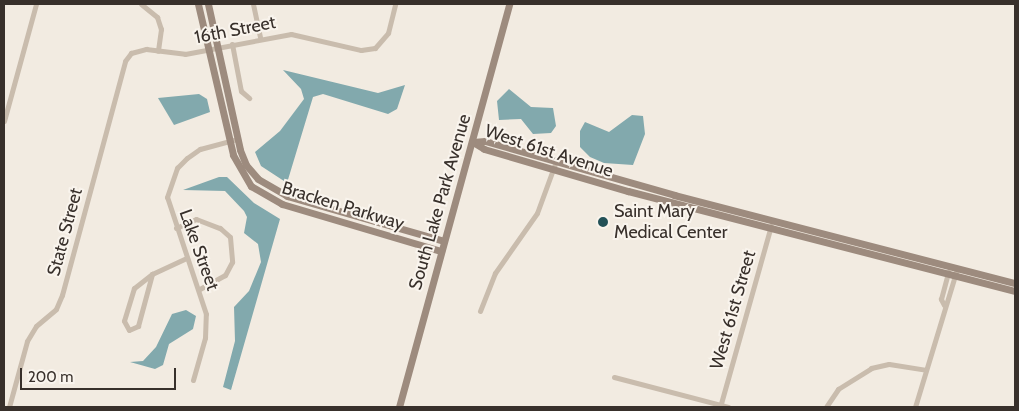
<!DOCTYPE html>
<style>
body{margin:0}
#map{position:relative;width:1019px;height:411px;overflow:hidden;background:#f2ebe1;font-family:Cabin,sans-serif}
div>[style]{position:absolute}
.water>*{inset:0;background:#82a9ad}
.street>*{height:5px;margin:-2.5px;padding:0 2.5px;transform-origin:2.5px;border-radius:2.5px;background:#c9bcad}
.secondary>*{height:7px;margin:-3.5px;padding:0 3.5px;transform-origin:3.5px;border-radius:3.5px;background:#9d8b7e}
.dots>*{width:14px;height:14px;translate:-50% -50%;box-sizing:border-box;border:2px solid #f9f4ed;border-radius:50%}
span{translate:-50% -50%;white-space:nowrap;text-align:center;line-height:1.15;-webkit-text-stroke:4px #f9f4ed;paint-order:stroke}
.street-label{font-size:18px;color:#38302b}
.poi-label{font-size:18px;color:#38302b}
.left{translate:0 -50%;text-align:left}
.frame{position:absolute;inset:0;border:5px solid #38302b;pointer-events:none}
.scale{position:absolute;left:20px;top:368px;width:156px;height:22px;box-sizing:border-box;border:2px solid #38302b;border-top:0;padding-left:6px;font-size:15px;line-height:18px;white-space:nowrap;color:#38302b;-webkit-text-stroke:4px #f9f4ed;paint-order:stroke}
</style>
<div id="map">
<div class="water">
<div style="clip-path:polygon(283px 70px,378px 93px,405px 85px,397px 109px,388px 114px,323px 94px,313px 97px,287px 183px,261px 166px,255px 152px,280px 131px,304px 99px,301px 89px)"></div>
<div style="clip-path:polygon(509px 89px,531px 107px,553px 108px,556px 126px,551px 133px,533px 134px,521px 119px,499px 120px,497px 101px)"></div>
<div style="clip-path:polygon(199px 94px,207px 99px,210px 112px,174px 125px,158px 98px)"></div>
<div style="clip-path:polygon(632px 115px,643px 116px,645px 134px,633px 165px,604px 163px,590px 157px,580px 147px,580px 131px,585px 122px,609px 132px)"></div>
<div style="clip-path:polygon(219px 177px,227px 177px,254px 203px,280px 219px,231px 390px,223px 387px,235px 341px,234px 307px,249px 291px,261px 262px,258px 244px,244px 233px,247px 217px,244px 211px,225px 191px,183px 190px)"></div>
<div style="clip-path:polygon(186px 310px,196px 316px,193px 329px,169px 344px,163px 365px,155px 369px,130px 362px,143px 361px,156px 347px,172px 314px)"></div>
</div>
<div class="street">
<div style="left:141px;top:4px;width:21px;rotate:39deg"></div>
<div style="left:157px;top:17px;width:13px;rotate:72deg"></div>
<div style="left:161px;top:29px;width:22px;rotate:98deg"></div>
<div style="left:253px;top:4px;width:35px;rotate:78deg"></div>
<div style="left:232px;top:44px;width:48px;rotate:79.2deg"></div>
<div style="left:241px;top:91px;width:11px;rotate:41deg"></div>
<div style="left:4px;top:121px;width:121px;rotate:-74.7deg"></div>
<div style="left:176px;top:228px;width:22px;rotate:-24deg"></div>
<div style="left:196px;top:219px;width:26px;rotate:21deg"></div>
<div style="left:220px;top:228px;width:13px;rotate:42deg"></div>
<div style="left:230px;top:237px;width:25px;rotate:85deg"></div>
<div style="left:232px;top:262px;width:15px;rotate:118deg"></div>
<div style="left:225px;top:275px;width:29px;rotate:151deg"></div>
<div style="left:152px;top:274px;width:23px;rotate:142deg"></div>
<div style="left:134px;top:288px;width:34px;rotate:107deg"></div>
<div style="left:124px;top:321px;width:10px;rotate:61deg"></div>
<div style="left:129px;top:330px;width:10px;rotate:-24deg"></div>
<div style="left:138px;top:326px;width:54px;rotate:-74.9deg"></div>
<div style="left:152px;top:274px;width:38px;rotate:-25deg"></div>
<div style="left:944px;top:305px;width:7px;rotate:-117deg"></div>
<div style="left:941px;top:299px;width:28px;rotate:-75deg"></div>
<div style="left:480px;top:311px;width:41px;rotate:-68.5deg"></div>
<div style="left:495px;top:273px;width:73px;rotate:-55deg"></div>
<div style="left:537px;top:213px;width:55px;rotate:-69.9deg"></div>
<div style="left:614px;top:377px;width:118px;rotate:14.7deg"></div>
<div style="left:193px;top:380px;width:44px;rotate:-74.1deg"></div>
<div style="left:205px;top:338px;width:24px;rotate:-88deg"></div>
<div style="left:206px;top:314px;width:123px;rotate:-108.4deg"></div>
<div style="left:167px;top:197px;width:31px;rotate:-71deg"></div>
<div style="left:177px;top:168px;width:14px;rotate:-45deg"></div>
<div style="left:187px;top:158px;width:16px;rotate:-35deg"></div>
<div style="left:200px;top:149px;width:39px;rotate:-15deg"></div>
<div style="left:9px;top:407px;width:68px;rotate:-74.7deg"></div>
<div style="left:27px;top:341px;width:17px;rotate:-59deg"></div>
<div style="left:36px;top:326px;width:26px;rotate:-40deg"></div>
<div style="left:56px;top:309px;width:15px;rotate:-67deg"></div>
<div style="left:62px;top:295px;width:242px;rotate:-74.9deg"></div>
<div style="left:125px;top:61px;width:10px;rotate:-53deg"></div>
<div style="left:131px;top:53px;width:16px;rotate:-15deg"></div>
<div style="left:146px;top:49px;width:39px;rotate:7deg"></div>
<div style="left:185px;top:54px;width:108px;rotate:-10.7deg"></div>
<div style="left:291px;top:34px;width:72px;rotate:12.9deg"></div>
<div style="left:361px;top:50px;width:14px;rotate:-8deg"></div>
<div style="left:375px;top:48px;width:20px;rotate:-49deg"></div>
<div style="left:388px;top:33px;width:30px;rotate:-76deg"></div>
<div style="left:720px;top:407px;width:188px;rotate:-74.3deg"></div>
<div style="left:826px;top:407px;width:22px;rotate:-56deg"></div>
<div style="left:838px;top:389px;width:39px;rotate:-32deg"></div>
<div style="left:871px;top:368px;width:18px;rotate:-13deg"></div>
<div style="left:889px;top:364px;width:36px;rotate:9deg"></div>
<div style="left:915px;top:407px;width:144px;rotate:-73.1deg"></div>
</div>
<div class="secondary">
<div style="left:198px;top:4px;width:155px;rotate:76.9deg"></div>
<div style="left:233px;top:155px;width:36px;rotate:60deg"></div>
<div style="left:251px;top:186px;width:36px;rotate:30deg"></div>
<div style="left:282px;top:204px;width:166px;rotate:16.5deg"></div>
<div style="left:208px;top:4px;width:149px;rotate:77.6deg"></div>
<div style="left:240px;top:150px;width:16px;rotate:68deg"></div>
<div style="left:246px;top:165px;width:18px;rotate:49deg"></div>
<div style="left:258px;top:179px;width:34px;rotate:30deg"></div>
<div style="left:287px;top:196px;width:163px;rotate:16deg"></div>
<div style="left:473px;top:142px;width:13px;rotate:32deg"></div>
<div style="left:484px;top:149px;width:150px;rotate:16.3deg"></div>
<div style="left:628px;top:191px;width:400px;rotate:14.5deg"></div>
<div style="left:473px;top:142px;width:12px;rotate:-5deg"></div>
<div style="left:485px;top:141px;width:197px;rotate:15.9deg"></div>
<div style="left:674px;top:195px;width:352px;rotate:14.5deg"></div>
<div style="left:399px;top:407px;width:418px;rotate:-74.7deg"></div>
</div>
<div class="dots">
<div style="left:603px;top:222px;background:#235157"></div>
</div>
<div class="street-label">
<span style="left:235px;top:30px;rotate:-11deg">16th Street</span>
<span style="left:549px;top:151px;rotate:18deg">West 61st Avenue</span>
<span style="left:440px;top:202px;rotate:-74deg">South Lake Park Avenue</span>
<span style="left:343px;top:206px;rotate:17deg">Bracken Parkway</span>
<span style="left:65px;top:232px;rotate:-75deg">State Street</span>
<span style="left:199px;top:250px;rotate:70deg">Lake Street</span>
<span style="left:733px;top:310px;rotate:-74deg">West 61st Street</span>
</div>
<div class="poi-label">
<span class="left" style="left:614px;top:222px">Saint Mary<br>Medical Center</span>
</div>
<div class="frame"></div>
<div class="scale">200 m</div>
</div>
